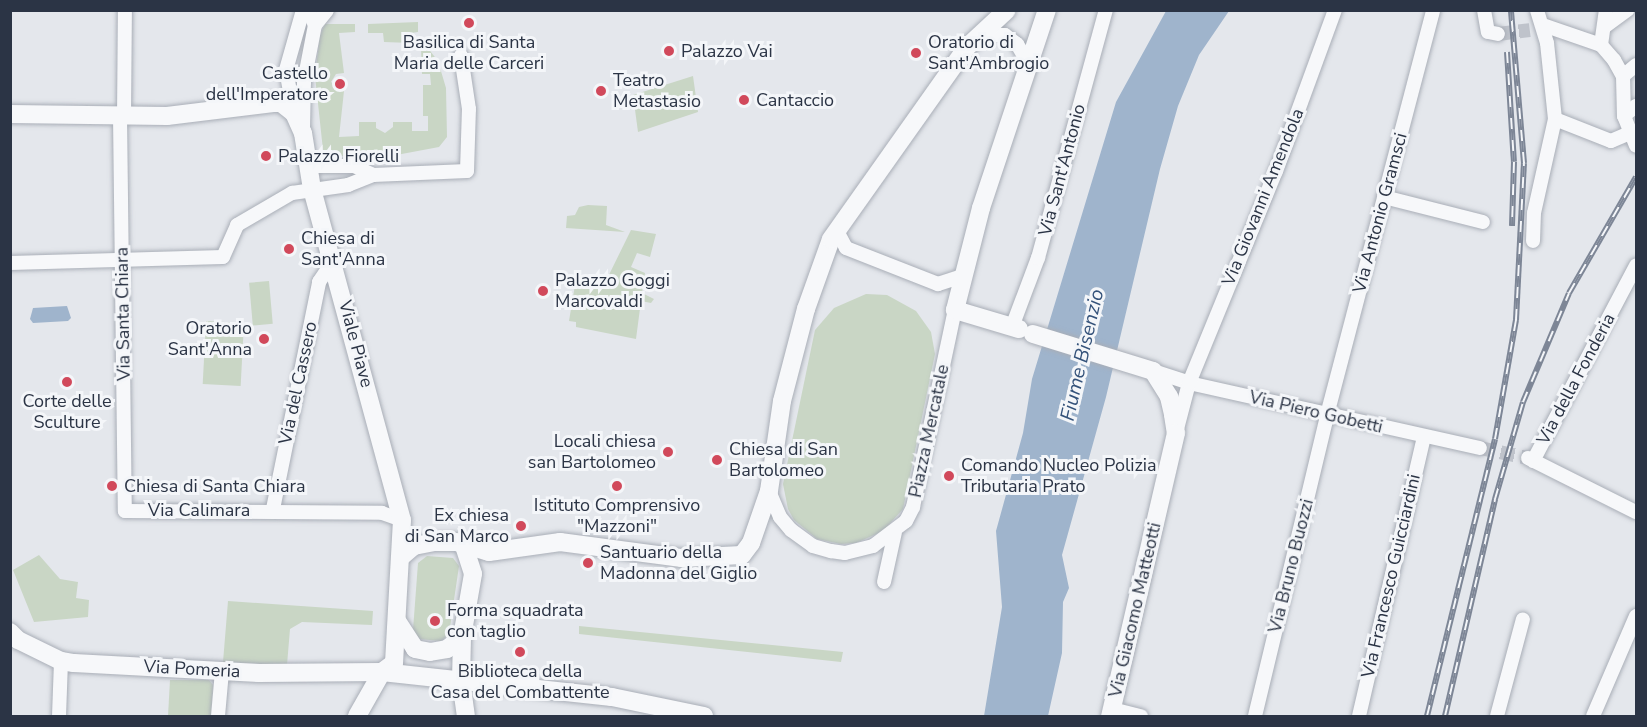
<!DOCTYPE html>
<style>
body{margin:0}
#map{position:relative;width:1647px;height:727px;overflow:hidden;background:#e4e7ec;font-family:"Nunito Sans",sans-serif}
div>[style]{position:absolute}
.green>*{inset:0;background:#c9d6c5;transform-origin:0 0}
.water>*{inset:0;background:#9fb4cc}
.minor-tunnel>*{height:14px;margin-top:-7px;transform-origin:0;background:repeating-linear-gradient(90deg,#bfc3cb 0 14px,transparent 0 21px)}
.roads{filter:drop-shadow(0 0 2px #a9aeb7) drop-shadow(0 0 2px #a9aeb7)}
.minor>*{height:14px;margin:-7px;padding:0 7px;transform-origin:7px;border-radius:7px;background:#f7f8fa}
.tertiary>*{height:18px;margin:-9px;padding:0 9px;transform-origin:9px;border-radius:9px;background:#f7f8fa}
.rail>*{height:6px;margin-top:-3px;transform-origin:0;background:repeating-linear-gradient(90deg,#f4f6f9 0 11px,#7d8696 0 22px);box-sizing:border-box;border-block:2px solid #7d8696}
.dots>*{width:16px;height:16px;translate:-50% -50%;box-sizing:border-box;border:3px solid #f4f6f9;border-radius:50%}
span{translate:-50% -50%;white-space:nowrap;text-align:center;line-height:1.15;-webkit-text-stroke:6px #f4f6f9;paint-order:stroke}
.poi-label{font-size:18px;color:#2b3445}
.left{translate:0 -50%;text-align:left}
.right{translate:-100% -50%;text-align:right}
.street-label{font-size:18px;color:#2b3445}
.water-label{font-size:20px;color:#34527a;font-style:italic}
.frame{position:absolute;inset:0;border:12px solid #2b3445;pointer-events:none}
</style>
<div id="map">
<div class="green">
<div style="clip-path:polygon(418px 22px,418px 32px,411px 33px,411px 43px,384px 42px,383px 33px,368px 33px,368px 24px)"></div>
<div style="clip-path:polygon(325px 24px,355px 24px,355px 32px,339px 33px,344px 73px,336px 74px,331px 82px,344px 91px,339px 137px,359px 136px,359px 122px,376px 122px,376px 128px,385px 133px,393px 127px,393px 122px,412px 122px,412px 131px,428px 131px,428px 116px,423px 116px,423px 85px,431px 85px,430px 74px,422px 74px,421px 48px,427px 47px,438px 61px,446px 88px,447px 137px,439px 147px,391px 156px,342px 156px,323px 150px,315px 76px,320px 35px)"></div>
<div style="clip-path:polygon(693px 76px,698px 112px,638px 132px,633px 95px)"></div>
<div style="clip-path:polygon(588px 205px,607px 206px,606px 225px,625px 232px,566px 228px,567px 216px,575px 215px,579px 207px)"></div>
<div style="clip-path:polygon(631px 230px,656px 234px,650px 257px,637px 253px,631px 267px,645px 273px,642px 293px,654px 299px,651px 303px,641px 301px,636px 339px,576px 327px,576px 322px,569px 321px,575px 285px,602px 289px)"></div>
<div style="left:269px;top:281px;width:43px;height:20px;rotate:85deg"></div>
<div style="clip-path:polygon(866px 294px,887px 295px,916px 311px,931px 332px,935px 354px,903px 509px,883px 531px,856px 543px,841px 544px,817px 539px,794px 520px,788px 509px,783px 484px,815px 330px,834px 308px)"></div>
<div style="left:206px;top:321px;width:38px;height:63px;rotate:3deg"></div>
<div style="clip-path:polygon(39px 555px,60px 579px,78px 582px,76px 598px,89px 600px,88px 617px,34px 622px,13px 570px)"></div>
<div style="clip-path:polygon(427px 556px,453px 558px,459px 566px,449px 634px,441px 641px,418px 639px,413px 630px,418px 563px)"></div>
<div style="clip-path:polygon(228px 601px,373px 611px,372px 625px,302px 622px,290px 629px,287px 665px,223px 662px)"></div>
<div style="clip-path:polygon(579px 626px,843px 652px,841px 662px,579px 634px)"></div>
<div style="clip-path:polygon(170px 680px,209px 680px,213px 685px,211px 716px,168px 716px)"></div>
</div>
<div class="water">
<div style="clip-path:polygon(1166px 11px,1229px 11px,1199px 55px,1178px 106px,1160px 169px,1106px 397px,1062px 555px,1069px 588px,1063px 602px,1062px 653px,1048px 716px,984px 716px,1002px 607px,996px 531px,1023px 433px,1032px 379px,1116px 102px)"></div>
<div style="clip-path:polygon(67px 306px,71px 318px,68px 321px,33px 323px,30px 319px,33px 308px)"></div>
</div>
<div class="minor-tunnel">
<div style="left:1498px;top:34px;width:32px;rotate:-7deg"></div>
<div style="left:1480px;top:448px;width:49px;rotate:11.8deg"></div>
</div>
<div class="roads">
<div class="minor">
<div style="left:1484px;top:10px;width:22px;rotate:80deg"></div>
<div style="left:1488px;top:32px;width:10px;rotate:11deg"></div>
<div style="left:315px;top:25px;width:19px;rotate:-51deg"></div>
<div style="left:1543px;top:25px;width:61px;rotate:19deg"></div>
<div style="left:1601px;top:45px;width:20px;rotate:49deg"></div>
<div style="left:1614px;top:60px;width:18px;rotate:61deg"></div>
<div style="left:1623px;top:76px;width:40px;rotate:88.6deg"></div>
<div style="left:1624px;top:116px;width:32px;rotate:68deg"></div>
<div style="left:1604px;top:27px;width:29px;rotate:-36deg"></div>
<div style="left:978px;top:35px;width:27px"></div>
<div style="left:1005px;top:35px;width:15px;rotate:37deg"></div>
<div style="left:1017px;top:44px;width:24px;rotate:60deg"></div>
<div style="left:1601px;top:45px;width:35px;rotate:-82deg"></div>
<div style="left:1623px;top:76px;width:17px;rotate:-40deg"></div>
<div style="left:294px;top:113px;width:44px;rotate:-100.5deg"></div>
<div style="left:286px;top:70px;width:62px;rotate:-74.2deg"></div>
<div style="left:120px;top:116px;width:395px;rotate:89.3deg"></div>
<div style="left:125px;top:511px;width:257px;rotate:0.4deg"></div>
<div style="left:382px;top:513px;width:21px;rotate:19deg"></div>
<div style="left:124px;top:116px;width:106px;rotate:-89.5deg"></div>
<div style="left:1624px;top:116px;width:16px;rotate:-40deg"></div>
<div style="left:1555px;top:119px;width:60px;rotate:21.4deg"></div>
<div style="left:1611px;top:141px;width:21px;rotate:-23deg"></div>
<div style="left:303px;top:128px;width:46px;rotate:-88.8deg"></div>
<div style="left:304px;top:82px;width:58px;rotate:-79.1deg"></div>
<div style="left:315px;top:25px;width:17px;rotate:-115deg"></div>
<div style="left:307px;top:166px;width:47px"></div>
<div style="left:354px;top:166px;width:21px;rotate:25deg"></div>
<div style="left:373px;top:175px;width:94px;rotate:-2.4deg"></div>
<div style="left:467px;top:171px;width:62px;rotate:-88.2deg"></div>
<div style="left:469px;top:109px;width:54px;rotate:-98.6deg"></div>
<div style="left:1384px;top:197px;width:102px;rotate:14.2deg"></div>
<div style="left:837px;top:231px;width:19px;rotate:62deg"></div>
<div style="left:846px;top:248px;width:99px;rotate:21.4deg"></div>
<div style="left:938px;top:284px;width:25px;rotate:-18deg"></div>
<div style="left:1533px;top:241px;width:28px;rotate:-88deg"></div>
<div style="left:1534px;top:213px;width:96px;rotate:-77.4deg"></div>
<div style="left:1555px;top:119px;width:76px;rotate:-96deg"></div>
<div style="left:1547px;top:43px;width:34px;rotate:-107deg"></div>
<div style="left:10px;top:263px;width:213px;rotate:-1.6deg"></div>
<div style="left:223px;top:257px;width:35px;rotate:-66deg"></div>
<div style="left:237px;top:225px;width:64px;rotate:-30.2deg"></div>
<div style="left:292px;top:193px;width:57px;rotate:-8.1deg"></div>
<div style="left:348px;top:185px;width:27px;rotate:-22deg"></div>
<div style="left:1012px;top:327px;width:74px;rotate:-69.4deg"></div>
<div style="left:1038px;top:258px;width:257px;rotate:-74.7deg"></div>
<div style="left:1153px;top:371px;width:38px;rotate:18deg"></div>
<div style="left:1189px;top:383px;width:298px;rotate:12.6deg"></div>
<div style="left:1177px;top:429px;width:48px;rotate:-75.4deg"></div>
<div style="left:1189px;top:383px;width:229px;rotate:-67.7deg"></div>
<div style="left:1276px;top:171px;width:171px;rotate:-69.9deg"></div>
<div style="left:1528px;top:458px;width:121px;rotate:26.6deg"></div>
<div style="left:1533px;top:461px;width:221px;rotate:-62.2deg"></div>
<div style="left:769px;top:491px;width:28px;rotate:67deg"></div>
<div style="left:780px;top:517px;width:17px;rotate:50deg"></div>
<div style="left:791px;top:530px;width:27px;rotate:36deg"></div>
<div style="left:813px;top:546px;width:19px;rotate:16deg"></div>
<div style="left:831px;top:551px;width:14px;rotate:8deg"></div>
<div style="left:845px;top:553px;width:29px;rotate:-14deg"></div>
<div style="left:873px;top:546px;width:41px;rotate:-37.1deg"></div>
<div style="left:906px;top:521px;width:16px;rotate:-63deg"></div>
<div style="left:913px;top:507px;width:201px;rotate:-78deg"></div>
<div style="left:273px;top:509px;width:232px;rotate:-78.5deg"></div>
<div style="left:319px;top:282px;width:27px;rotate:-56deg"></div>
<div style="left:884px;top:582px;width:51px;rotate:-77.6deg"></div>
<div style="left:1112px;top:709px;width:30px;rotate:14deg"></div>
<div style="left:59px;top:716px;width:55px;rotate:-87.9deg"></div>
<div style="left:218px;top:716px;width:45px;rotate:-84.9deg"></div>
<div style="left:1255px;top:716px;width:309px;rotate:-76.5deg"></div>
<div style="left:1327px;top:415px;width:419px;rotate:-75.3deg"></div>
<div style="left:1359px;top:716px;width:287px;rotate:-76.9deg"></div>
<div style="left:1497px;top:716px;width:100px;rotate:-75deg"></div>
<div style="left:1593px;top:716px;width:109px;rotate:-66.7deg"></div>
</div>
<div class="tertiary">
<div style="left:10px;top:114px;width:157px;rotate:0.7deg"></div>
<div style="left:167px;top:116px;width:107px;rotate:-7deg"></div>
<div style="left:273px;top:103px;width:8px"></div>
<div style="left:281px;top:103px;width:16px;rotate:38deg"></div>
<div style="left:294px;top:113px;width:22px;rotate:66deg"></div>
<div style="left:303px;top:133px;width:57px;rotate:80.9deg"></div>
<div style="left:312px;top:189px;width:343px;rotate:74.8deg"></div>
<div style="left:402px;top:520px;width:143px;rotate:93.2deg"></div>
<div style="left:394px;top:663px;width:15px;rotate:143deg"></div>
<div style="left:1019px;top:329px;width:67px;rotate:-163.5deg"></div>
<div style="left:955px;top:310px;width:105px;rotate:-75.7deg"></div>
<div style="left:981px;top:208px;width:209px;rotate:-71.6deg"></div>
<div style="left:1033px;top:334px;width:126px;rotate:17.1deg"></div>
<div style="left:1153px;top:371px;width:31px;rotate:58deg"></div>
<div style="left:1169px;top:397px;width:18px;rotate:77deg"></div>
<div style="left:1173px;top:415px;width:18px;rotate:81deg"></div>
<div style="left:1176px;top:433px;width:291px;rotate:103.1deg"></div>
<div style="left:464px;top:546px;width:29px;rotate:72deg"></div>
<div style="left:473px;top:574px;width:64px;rotate:99.9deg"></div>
<div style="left:462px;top:637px;width:44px;rotate:91.3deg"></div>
<div style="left:461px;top:681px;width:35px;rotate:82deg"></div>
<div style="left:402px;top:556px;width:16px;rotate:-40deg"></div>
<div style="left:414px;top:546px;width:21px;rotate:-11deg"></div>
<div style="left:435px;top:542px;width:21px"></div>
<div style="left:456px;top:542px;width:34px;rotate:17deg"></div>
<div style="left:489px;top:552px;width:72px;rotate:-8deg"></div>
<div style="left:560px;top:542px;width:123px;rotate:7.5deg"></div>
<div style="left:682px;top:558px;width:60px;rotate:-2.9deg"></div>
<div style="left:742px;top:555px;width:15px;rotate:-53deg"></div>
<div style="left:751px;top:543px;width:55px;rotate:-70.9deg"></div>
<div style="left:769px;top:491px;width:91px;rotate:-81.8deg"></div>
<div style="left:782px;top:401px;width:95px;rotate:-75.4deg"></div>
<div style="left:806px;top:309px;width:74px;rotate:-70.3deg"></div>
<div style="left:831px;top:239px;width:235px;rotate:-54.7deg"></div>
<div style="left:967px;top:47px;width:54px;rotate:-42.8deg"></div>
<div style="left:397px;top:621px;width:33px;rotate:57deg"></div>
<div style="left:415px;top:649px;width:15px;rotate:11deg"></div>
<div style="left:430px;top:652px;width:17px;rotate:-10deg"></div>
<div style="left:447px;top:649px;width:19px;rotate:-39deg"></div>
<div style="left:10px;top:632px;width:11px;rotate:45deg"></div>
<div style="left:18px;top:640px;width:48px;rotate:26deg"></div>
<div style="left:61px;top:661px;width:13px;rotate:9deg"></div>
<div style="left:74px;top:663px;width:185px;rotate:3.1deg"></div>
<div style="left:259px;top:673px;width:123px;rotate:-0.5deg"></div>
<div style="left:382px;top:672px;width:231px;rotate:6.2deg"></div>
<div style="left:612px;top:697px;width:94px;rotate:11.7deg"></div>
<div style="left:357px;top:716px;width:51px;rotate:-60.4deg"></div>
</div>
</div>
<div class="rail">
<div style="left:1507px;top:52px;width:110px;rotate:86.4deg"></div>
<div style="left:1514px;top:162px;width:64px;rotate:91.8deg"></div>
<div style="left:1427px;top:716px;width:285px;rotate:-76.2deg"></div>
<div style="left:1495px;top:439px;width:121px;rotate:-80deg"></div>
<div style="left:1516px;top:320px;width:157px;rotate:-87.1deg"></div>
<div style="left:1524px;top:163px;width:154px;rotate:-94.9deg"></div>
<div style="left:1445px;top:716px;width:223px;rotate:-77deg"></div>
<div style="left:1495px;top:499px;width:101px;rotate:-73.9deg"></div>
<div style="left:1523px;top:402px;width:118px;rotate:-67.1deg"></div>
<div style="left:1569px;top:293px;width:134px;rotate:-60deg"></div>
</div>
<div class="dots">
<div style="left:469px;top:23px;background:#d1495b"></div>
<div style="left:669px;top:51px;background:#d1495b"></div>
<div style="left:916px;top:53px;background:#d1495b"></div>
<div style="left:340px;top:84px;background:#d1495b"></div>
<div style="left:601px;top:91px;background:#d1495b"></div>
<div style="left:744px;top:100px;background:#d1495b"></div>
<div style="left:266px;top:156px;background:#d1495b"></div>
<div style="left:289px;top:249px;background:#d1495b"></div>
<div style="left:543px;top:291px;background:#d1495b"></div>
<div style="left:264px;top:339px;background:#d1495b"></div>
<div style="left:67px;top:382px;background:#d1495b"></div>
<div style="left:668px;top:452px;background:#d1495b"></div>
<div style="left:717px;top:460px;background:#d1495b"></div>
<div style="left:949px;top:476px;background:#d1495b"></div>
<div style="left:112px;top:486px;background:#d1495b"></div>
<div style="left:617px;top:486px;background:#d1495b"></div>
<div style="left:521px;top:526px;background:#d1495b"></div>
<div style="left:588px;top:563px;background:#d1495b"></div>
<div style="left:435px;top:621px;background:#d1495b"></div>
<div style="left:520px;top:652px;background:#d1495b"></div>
</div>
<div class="poi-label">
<span style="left:469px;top:53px">Basilica di Santa<br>Maria delle Carceri</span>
<span class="left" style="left:928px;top:53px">Oratorio di<br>Sant'Ambrogio</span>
<span class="left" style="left:681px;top:51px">Palazzo Vai</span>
<span class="right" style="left:328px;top:84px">Castello<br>dell'Imperatore</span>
<span class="left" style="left:613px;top:91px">Teatro<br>Metastasio</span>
<span class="left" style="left:756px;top:100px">Cantaccio</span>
<span class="left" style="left:278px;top:156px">Palazzo Fiorelli</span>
<span class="left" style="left:301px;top:249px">Chiesa di<br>Sant'Anna</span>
<span class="left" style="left:555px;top:291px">Palazzo Goggi<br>Marcovaldi</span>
<span class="right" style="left:252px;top:339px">Oratorio<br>Sant'Anna</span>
<span style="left:67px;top:412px">Corte delle<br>Sculture</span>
<span class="right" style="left:656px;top:452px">Locali chiesa<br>san Bartolomeo</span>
<span class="left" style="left:729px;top:460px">Chiesa di San<br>Bartolomeo</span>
<span class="left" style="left:961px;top:476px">Comando Nucleo Polizia<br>Tributaria Prato</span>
<span class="left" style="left:124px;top:486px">Chiesa di Santa Chiara</span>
<span style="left:617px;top:516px">Istituto Comprensivo<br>"Mazzoni"</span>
<span class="right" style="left:509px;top:526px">Ex chiesa<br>di San Marco</span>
<span class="left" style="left:600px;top:563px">Santuario della<br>Madonna del Giglio</span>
<span class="left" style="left:447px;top:621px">Forma squadrata<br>con taglio</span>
<span style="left:520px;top:682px">Biblioteca della<br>Casa del Combattente</span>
</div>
<div class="street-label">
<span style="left:1062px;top:170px;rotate:-75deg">Via Sant'Antonio</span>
<span style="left:1263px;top:197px;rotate:-68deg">Via Giovanni Amendola</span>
<span style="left:1380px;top:213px;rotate:-75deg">Via Antonio Gramsci</span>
<span style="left:123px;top:314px;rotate:-91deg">Via Santa Chiara</span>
<span style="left:356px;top:344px;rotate:75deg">Viale Piave</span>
<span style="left:1576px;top:379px;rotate:-62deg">Via della Fonderia</span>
<span style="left:298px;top:383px;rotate:-78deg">Via del Cassero</span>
<span style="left:1316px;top:412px;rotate:13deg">Via Piero Gobetti</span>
<span style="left:929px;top:431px;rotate:-78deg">Piazza Mercatale</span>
<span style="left:199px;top:510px">Via Calimara</span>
<span style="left:1291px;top:566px;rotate:-76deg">Via Bruno Buozzi</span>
<span style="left:1391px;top:576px;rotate:-77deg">Via Francesco Guicciardini</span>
<span style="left:1135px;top:610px;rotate:-77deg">Via Giacomo Matteotti</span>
<span style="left:192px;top:669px;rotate:3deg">Via Pomeria</span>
</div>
<div class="water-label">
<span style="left:1082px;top:355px;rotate:-77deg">Fiume Bisenzio</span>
</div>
<div class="frame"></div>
</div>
